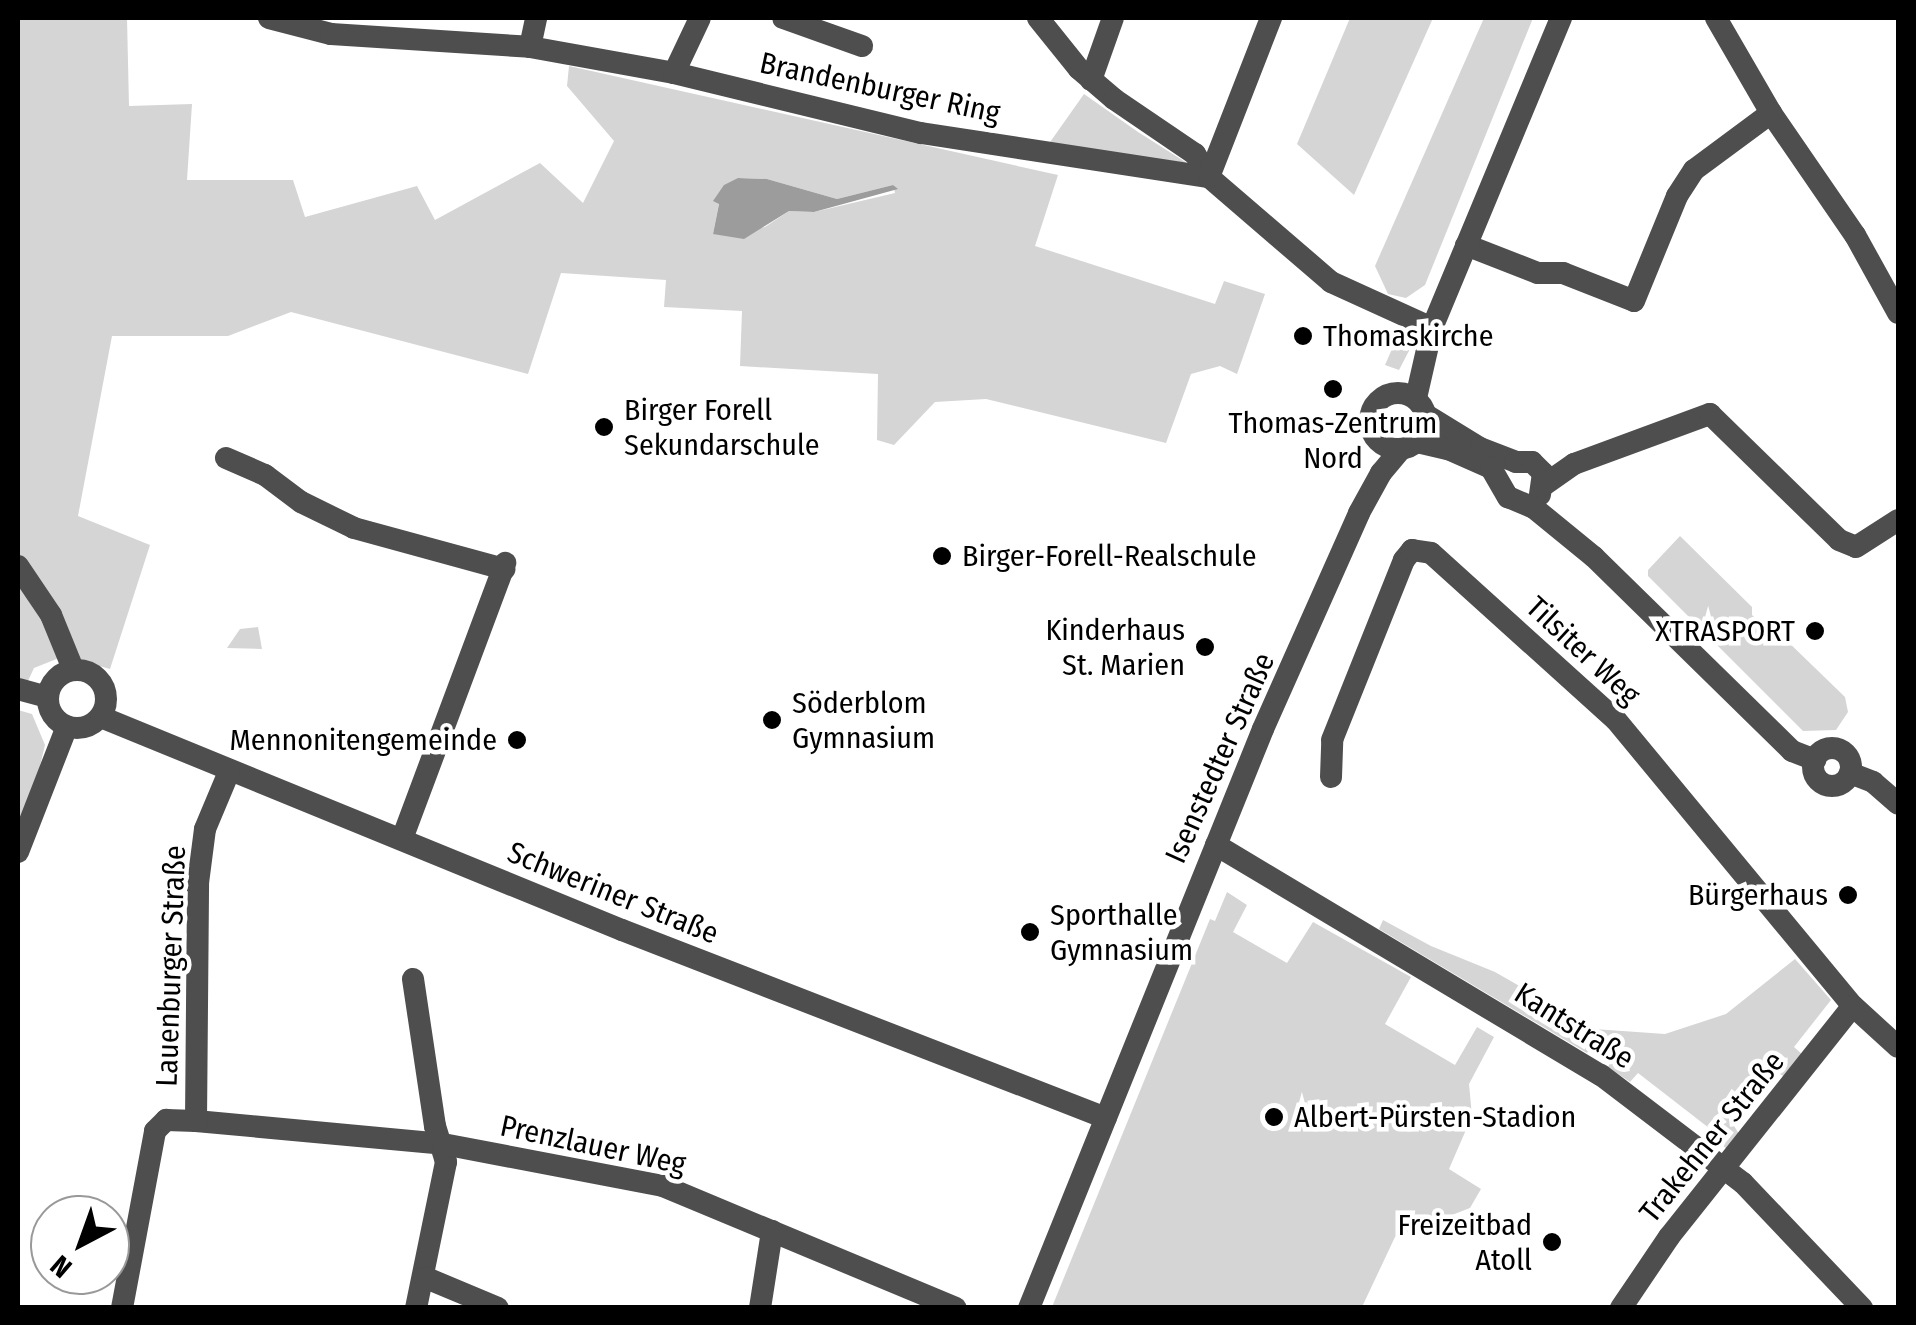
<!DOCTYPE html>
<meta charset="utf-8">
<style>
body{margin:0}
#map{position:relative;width:1916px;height:1325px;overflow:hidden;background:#fff;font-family:"Fira Sans Condensed",sans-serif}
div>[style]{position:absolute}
.green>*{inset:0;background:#d5d5d5}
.water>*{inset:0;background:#9c9c9c}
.minor>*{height:22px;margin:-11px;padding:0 11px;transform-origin:11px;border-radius:11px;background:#4e4e4e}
.minor>.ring{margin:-11px;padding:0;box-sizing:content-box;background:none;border:22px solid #4e4e4e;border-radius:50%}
.dots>*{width:28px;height:28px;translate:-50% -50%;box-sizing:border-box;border:5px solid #fff;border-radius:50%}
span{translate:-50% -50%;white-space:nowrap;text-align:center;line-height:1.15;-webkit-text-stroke:9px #fff;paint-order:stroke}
.street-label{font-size:30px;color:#000}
.poi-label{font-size:30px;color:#000}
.left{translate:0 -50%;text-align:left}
.right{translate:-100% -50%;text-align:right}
.frame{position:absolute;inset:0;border:20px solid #000;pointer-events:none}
.north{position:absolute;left:30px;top:1195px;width:100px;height:100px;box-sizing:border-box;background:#fff;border:2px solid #999;border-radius:50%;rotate:221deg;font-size:28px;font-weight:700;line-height:40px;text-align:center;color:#000}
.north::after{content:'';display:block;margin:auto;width:35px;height:45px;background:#000;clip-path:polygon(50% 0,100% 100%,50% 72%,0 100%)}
</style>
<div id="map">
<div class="green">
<div style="clip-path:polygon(evenodd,18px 18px,127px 18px,129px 106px,192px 104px,187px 180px,293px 180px,305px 217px,417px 186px,435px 220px,540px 163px,583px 203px,614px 141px,567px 86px,569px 66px,1058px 175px,1035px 246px,1215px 304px,1224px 281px,1265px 294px,1237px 374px,1220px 366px,1191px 374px,1166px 443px,986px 399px,935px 402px,894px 445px,877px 440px,878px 374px,740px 366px,742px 311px,664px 307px,666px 280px,561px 273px,528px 374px,291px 312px,228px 336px,112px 336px,78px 516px,150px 545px,110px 669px,64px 656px,34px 668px,27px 683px,18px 681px,18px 18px,738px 178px,767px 179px,837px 199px,893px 185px,895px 193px,814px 212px,789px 211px,765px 227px,713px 234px,719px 203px,738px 178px)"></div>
<div style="clip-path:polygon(1350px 18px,1433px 18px,1354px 195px,1297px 144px)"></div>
<div style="clip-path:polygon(1484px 18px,1533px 18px,1425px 285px,1406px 298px,1388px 294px,1375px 266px)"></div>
<div style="clip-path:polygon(1084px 94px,1138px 132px,1187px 163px,1048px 145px)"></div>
<div style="clip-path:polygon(1403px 324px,1412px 345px,1399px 370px,1385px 365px)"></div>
<div style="clip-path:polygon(1680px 536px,1752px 607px,1752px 615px,1767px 629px,1759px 638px,1764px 643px,1773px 634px,1778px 640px,1782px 636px,1845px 697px,1848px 712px,1836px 730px,1803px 731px,1648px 576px,1648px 570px)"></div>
<div style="clip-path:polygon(258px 627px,262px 649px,227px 648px,240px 629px)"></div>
<div style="clip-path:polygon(18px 710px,32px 714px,45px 745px,30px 807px,18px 833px)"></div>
<div style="clip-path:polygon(1227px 892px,1247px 905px,1233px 932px,1287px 963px,1313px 922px,1411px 977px,1385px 1024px,1455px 1065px,1477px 1027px,1494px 1037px,1469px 1084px,1472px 1116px,1449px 1169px,1481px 1189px,1470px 1208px,1395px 1237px,1362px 1307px,1052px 1307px,1210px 919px,1215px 921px)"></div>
<div style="clip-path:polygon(1383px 920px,1431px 946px,1495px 972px,1594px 1029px,1665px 1034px,1726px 1014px,1795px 959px,1831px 1000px,1794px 1047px,1803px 1055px,1785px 1077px,1775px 1071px,1731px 1121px,1739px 1134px,1727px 1149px,1709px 1135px,1709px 1128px,1638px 1073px,1630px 1082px,1608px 1067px,1613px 1057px,1594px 1045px,1587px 1053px,1379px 929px)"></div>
</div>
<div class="water">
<div style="clip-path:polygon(738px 178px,767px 179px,837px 199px,893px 185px,898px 189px,814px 212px,789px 211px,744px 239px,713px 234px,719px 204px,713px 201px,724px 185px)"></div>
</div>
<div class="minor">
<div style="left:269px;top:18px;width:64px;rotate:14.5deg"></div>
<div style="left:331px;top:34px;width:199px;rotate:3.7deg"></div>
<div style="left:530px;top:47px;width:146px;rotate:10.2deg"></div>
<div style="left:674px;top:73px;width:254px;rotate:13.7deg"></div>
<div style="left:921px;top:133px;width:291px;rotate:8.7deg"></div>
<div style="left:1209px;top:177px;width:161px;rotate:40.7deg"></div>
<div style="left:1331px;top:282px;width:111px;rotate:24.5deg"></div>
<div style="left:783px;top:18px;width:84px;rotate:19.5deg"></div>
<div style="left:1038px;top:18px;width:65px;rotate:51.2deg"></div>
<div style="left:1079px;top:69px;width:46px;rotate:40.6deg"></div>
<div style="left:1114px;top:99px;width:98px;rotate:34.2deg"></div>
<div style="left:1195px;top:154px;width:27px;rotate:59deg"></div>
<div style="left:1716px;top:18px;width:110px;rotate:59.9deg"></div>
<div style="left:1771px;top:113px;width:148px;rotate:55.5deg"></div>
<div style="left:1855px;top:235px;width:89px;rotate:61.1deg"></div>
<div style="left:530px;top:47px;width:30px;rotate:-78deg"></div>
<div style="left:674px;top:73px;width:61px;rotate:-64.7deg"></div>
<div style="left:1091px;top:80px;width:66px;rotate:-70.5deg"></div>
<div style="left:1209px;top:177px;width:171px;rotate:-68.7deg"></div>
<div style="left:1466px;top:245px;width:77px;rotate:21.3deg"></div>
<div style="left:1538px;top:273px;width:25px"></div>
<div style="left:1563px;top:273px;width:76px;rotate:21.5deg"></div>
<div style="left:1634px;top:301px;width:113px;rotate:-67.7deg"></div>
<div style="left:1677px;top:196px;width:31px;rotate:-57deg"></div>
<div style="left:1694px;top:170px;width:96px;rotate:-36.5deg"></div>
<div class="ring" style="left:1370px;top:393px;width:34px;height:34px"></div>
<div style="left:1416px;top:398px;width:72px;rotate:-77.1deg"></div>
<div style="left:1432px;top:328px;width:336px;rotate:-67.4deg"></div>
<div style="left:1426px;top:415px;width:63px;rotate:31.4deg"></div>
<div style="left:1480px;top:448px;width:39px;rotate:21deg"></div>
<div style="left:1516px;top:462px;width:16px"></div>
<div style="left:1532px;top:462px;width:16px;rotate:45deg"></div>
<div style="left:1543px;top:473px;width:22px;rotate:98deg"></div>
<div style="left:1417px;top:442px;width:32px;rotate:13deg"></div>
<div style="left:1448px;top:449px;width:47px;rotate:23.8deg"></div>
<div style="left:1491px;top:468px;width:34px;rotate:60deg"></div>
<div style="left:1508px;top:497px;width:28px;rotate:23deg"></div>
<div style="left:1534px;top:508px;width:77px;rotate:39.2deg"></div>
<div style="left:1594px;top:557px;width:277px;rotate:44.4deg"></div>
<div style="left:1792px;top:751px;width:25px;rotate:21deg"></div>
<div style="left:226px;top:458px;width:43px;rotate:23.6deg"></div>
<div style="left:265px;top:475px;width:45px;rotate:36.9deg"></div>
<div style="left:301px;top:502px;width:59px;rotate:26.1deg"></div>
<div style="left:354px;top:528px;width:156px;rotate:15.3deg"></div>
<div style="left:1544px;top:485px;width:37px;rotate:-35deg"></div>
<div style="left:1574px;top:464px;width:145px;rotate:-20.2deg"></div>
<div style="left:1710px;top:414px;width:180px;rotate:44.3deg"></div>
<div style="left:1839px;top:540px;width:18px;rotate:22deg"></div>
<div style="left:1856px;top:547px;width:50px;rotate:-32.7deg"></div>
<div style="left:18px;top:566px;width:59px;rotate:56deg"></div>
<div style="left:51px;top:615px;width:58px;rotate:67.8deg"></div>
<div class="ring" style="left:48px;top:670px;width:36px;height:36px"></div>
<div style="left:18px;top:689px;width:31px;rotate:15deg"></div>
<div style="left:101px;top:717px;width:563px;rotate:22.24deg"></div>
<div style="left:622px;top:930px;width:519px;rotate:21.23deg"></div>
<div class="ring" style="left:1813px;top:748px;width:16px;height:16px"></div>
<div style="left:1850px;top:773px;width:25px;rotate:21deg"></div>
<div style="left:1873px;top:782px;width:33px;rotate:41deg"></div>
<div style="left:1331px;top:777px;width:37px;rotate:-88deg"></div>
<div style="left:1332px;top:740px;width:194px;rotate:-68.2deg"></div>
<div style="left:1404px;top:560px;width:13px;rotate:-51deg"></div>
<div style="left:1412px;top:550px;width:19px;rotate:9deg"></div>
<div style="left:1431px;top:553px;width:249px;rotate:42.1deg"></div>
<div style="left:1616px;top:720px;width:371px;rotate:50.4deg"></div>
<div style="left:1853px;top:1006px;width:61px;rotate:42.3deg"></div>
<div style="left:402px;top:839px;width:295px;rotate:-69.5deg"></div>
<div style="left:1216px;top:845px;width:448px;rotate:30.9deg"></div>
<div style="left:1601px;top:1075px;width:178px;rotate:37.3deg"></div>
<div style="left:1743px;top:1183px;width:173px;rotate:46.4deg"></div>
<div style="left:18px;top:852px;width:135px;rotate:-68.7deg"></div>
<div style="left:413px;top:979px;width:149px;rotate:81.5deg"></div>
<div style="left:435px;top:1126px;width:38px;rotate:73deg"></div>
<div style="left:446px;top:1162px;width:149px;rotate:101.6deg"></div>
<div style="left:196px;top:1121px;width:248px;rotate:5.3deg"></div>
<div style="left:443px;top:1144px;width:224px;rotate:10.8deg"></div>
<div style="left:663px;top:1186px;width:317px;rotate:22.6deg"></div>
<div style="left:424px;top:1277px;width:80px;rotate:22.7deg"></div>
<div style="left:122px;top:1308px;width:180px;rotate:-79.4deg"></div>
<div style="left:155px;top:1131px;width:16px;rotate:-45deg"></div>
<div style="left:166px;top:1120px;width:30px;rotate:2deg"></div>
<div style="left:196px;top:1121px;width:238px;rotate:-89.5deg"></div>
<div style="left:198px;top:883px;width:54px;rotate:-82.6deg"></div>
<div style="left:205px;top:829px;width:62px;rotate:-67.2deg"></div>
<div style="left:760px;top:1308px;width:78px;rotate:-81.1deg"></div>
<div style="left:1029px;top:1308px;width:624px;rotate:-67.99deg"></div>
<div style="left:1263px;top:729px;width:236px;rotate:-66deg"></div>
<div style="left:1359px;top:513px;width:46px;rotate:-61.2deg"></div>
<div style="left:1381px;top:473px;width:31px;rotate:-50deg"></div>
<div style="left:1621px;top:1308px;width:86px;rotate:-55.9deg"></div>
<div style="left:1669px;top:1237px;width:295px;rotate:-51.5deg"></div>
</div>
<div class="dots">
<div style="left:1303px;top:336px;background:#000"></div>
<div style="left:1333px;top:389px;background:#000"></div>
<div style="left:604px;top:427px;background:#000"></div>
<div style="left:942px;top:556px;background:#000"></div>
<div style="left:1815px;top:631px;background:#000"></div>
<div style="left:1205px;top:647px;background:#000"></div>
<div style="left:772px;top:720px;background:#000"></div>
<div style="left:517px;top:740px;background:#000"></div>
<div style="left:1848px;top:895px;background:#000"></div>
<div style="left:1030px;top:932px;background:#000"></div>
<div style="left:1274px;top:1117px;background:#000"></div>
<div style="left:1552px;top:1242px;background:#000"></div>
</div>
<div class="street-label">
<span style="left:880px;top:88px;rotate:12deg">Brandenburger Ring</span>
<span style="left:1583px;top:651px;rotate:43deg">Tilsiter Weg</span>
<span style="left:1220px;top:758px;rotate:-66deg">Isenstedter Straße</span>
<span style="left:613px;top:893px;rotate:22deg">Schweriner Straße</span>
<span style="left:171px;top:966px;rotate:-88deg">Lauenburger Straße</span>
<span style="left:1574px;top:1026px;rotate:32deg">Kantstraße</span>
<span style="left:1712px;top:1137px;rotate:-51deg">Trakehner Straße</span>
<span style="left:593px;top:1145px;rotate:12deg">Prenzlauer Weg</span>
</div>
<div class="poi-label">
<span class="left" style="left:1323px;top:336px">Thomaskirche</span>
<span class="left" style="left:624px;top:427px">Birger Forell<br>Sekundarschule</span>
<span style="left:1333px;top:440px">Thomas-Zentrum<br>Nord</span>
<span class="left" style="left:962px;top:556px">Birger-Forell-Realschule</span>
<span class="right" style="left:1185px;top:647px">Kinderhaus<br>St. Marien</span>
<span class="right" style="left:1795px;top:631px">XTRASPORT</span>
<span class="left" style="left:792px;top:720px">Söderblom<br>Gymnasium</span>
<span class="right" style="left:497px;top:740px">Mennonitengemeinde</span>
<span class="right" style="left:1828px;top:895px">Bürgerhaus</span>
<span class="left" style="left:1050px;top:932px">Sporthalle<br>Gymnasium</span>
<span class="left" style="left:1294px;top:1117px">Albert-Pürsten-Stadion</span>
<span class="right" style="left:1532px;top:1242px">Freizeitbad<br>Atoll</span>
</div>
<div class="frame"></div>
<div class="north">N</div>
</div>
